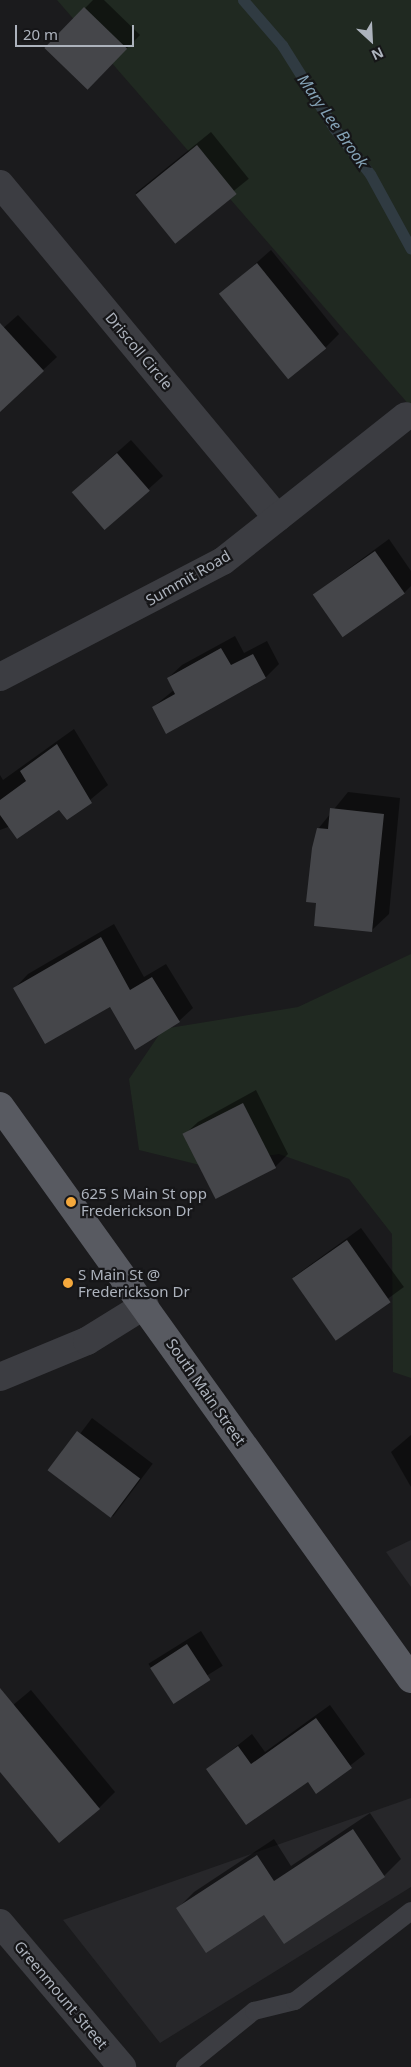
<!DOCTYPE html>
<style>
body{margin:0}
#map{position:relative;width:411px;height:2067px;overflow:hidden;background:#1b1b1d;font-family:"Noto Sans",sans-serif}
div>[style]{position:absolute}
.built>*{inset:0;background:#27272a}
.green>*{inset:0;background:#202921}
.shadow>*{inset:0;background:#0007;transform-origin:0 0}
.stream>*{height:11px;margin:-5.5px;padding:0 5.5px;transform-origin:5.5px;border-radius:5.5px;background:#303b42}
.building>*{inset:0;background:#45464a;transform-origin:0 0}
.lane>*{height:18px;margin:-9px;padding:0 9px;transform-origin:9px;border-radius:9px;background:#3c3d42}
.street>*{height:28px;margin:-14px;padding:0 14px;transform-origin:14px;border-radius:14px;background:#3c3d42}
.primary>*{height:28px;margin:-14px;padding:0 14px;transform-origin:14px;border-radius:14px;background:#585a61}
.dots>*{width:14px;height:14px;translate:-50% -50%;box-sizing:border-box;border:2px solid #161618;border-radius:50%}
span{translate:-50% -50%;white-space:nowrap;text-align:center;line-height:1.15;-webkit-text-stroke:4.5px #161618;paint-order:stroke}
.street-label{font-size:15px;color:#adb3bd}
.poi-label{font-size:15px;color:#adb3bd}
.left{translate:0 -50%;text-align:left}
.water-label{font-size:16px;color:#85a3b7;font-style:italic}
.north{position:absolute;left:346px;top:15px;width:50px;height:50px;-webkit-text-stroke:4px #161618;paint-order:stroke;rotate:155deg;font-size:14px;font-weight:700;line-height:20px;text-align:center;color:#adb3bd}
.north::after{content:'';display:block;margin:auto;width:18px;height:22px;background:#adb3bd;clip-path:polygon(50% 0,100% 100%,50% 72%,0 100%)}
.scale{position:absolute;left:15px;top:25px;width:119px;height:22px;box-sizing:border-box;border:2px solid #adb3bd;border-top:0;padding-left:6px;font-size:15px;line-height:18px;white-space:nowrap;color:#adb3bd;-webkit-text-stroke:4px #161618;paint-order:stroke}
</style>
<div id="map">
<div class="built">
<div style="clip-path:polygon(411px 1540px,411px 1587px,386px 1552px)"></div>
<div style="clip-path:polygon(411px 1798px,411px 1887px,160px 2043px,63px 1920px)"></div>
</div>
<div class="green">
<div style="clip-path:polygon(57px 0,411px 0,411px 407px)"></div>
<div style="clip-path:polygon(411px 954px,411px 1378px,393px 1372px,392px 1234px,349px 1179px,279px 1154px,204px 1166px,139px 1150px,129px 1079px,163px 1029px,298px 1007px)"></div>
</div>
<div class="shadow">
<div style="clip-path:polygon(93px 0,104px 0,140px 35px,101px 75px,46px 48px)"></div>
<div style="left:211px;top:132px;width:60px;height:97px;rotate:51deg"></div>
<div style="clip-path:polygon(271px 250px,339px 334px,326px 347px,221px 294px)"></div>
<div style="clip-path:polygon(18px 315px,57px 357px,43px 370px,0 390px,0 331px)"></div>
<div style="clip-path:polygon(131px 440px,163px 476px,105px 528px,87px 479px)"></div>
<div style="clip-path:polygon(389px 539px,411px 571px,411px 586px,404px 593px,313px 595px)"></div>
<div style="clip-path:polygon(235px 636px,244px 653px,267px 641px,279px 664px,266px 677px,153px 707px,174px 690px,168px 678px,182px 665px)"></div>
<div style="clip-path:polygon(74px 729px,108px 785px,67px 819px,59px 808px,0 830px,0 775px,3px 780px)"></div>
<div style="clip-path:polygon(348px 792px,400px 798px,389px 914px,372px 930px,318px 902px,318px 829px)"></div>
<div style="clip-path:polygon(114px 924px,144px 977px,166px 964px,193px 1008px,179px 1021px,15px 988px,28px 974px)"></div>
<div style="clip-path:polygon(256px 1090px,288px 1154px,275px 1167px,184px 1135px,198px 1122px)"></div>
<div style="left:361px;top:1228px;width:73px;height:83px;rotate:54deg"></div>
<div style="left:92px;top:1418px;width:76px;height:66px;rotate:37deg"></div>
<div style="clip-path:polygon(411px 1435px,411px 1487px,391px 1452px)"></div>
<div style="left:201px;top:1631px;width:41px;height:62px;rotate:58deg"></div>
<div style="clip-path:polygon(31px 1690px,115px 1792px,99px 1808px,0 1770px,0 1716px)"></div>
<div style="clip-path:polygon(330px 1705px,365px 1754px,316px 1792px,308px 1780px,208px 1769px,252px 1734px,265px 1752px)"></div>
<div style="clip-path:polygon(370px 1813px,401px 1859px,384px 1876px,284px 1943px,265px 1913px,177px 1909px,194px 1892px,274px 1839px,291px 1866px)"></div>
</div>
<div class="stream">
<div style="left:243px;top:0;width:60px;rotate:49.1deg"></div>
<div style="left:282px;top:45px;width:98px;rotate:57.9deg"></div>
<div style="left:334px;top:128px;width:58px;rotate:52deg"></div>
<div style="left:370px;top:174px;width:85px;rotate:61.3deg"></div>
</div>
<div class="building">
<div style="left:84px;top:7px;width:60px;height:57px;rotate:44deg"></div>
<div style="left:197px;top:145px;width:63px;height:79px;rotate:51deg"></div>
<div style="left:257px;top:263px;width:110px;height:49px;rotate:51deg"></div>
<div style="clip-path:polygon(0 323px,44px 371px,0 412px)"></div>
<div style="left:117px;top:453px;width:50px;height:60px;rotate:49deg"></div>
<div style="left:375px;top:551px;width:52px;height:76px;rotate:55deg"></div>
<div style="clip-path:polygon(221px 648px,231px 665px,253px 654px,266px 678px,166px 734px,152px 707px,175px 694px,167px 678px)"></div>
<div style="clip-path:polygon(57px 744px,92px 803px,67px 820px,59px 810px,17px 839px,0 815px,0 800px,26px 781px,20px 771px)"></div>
<div style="clip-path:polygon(330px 808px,384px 814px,372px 932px,314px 926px,316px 903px,306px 902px,312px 848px,317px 828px,328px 829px)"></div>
<div style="clip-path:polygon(101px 937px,130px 990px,152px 977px,180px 1022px,135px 1050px,110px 1007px,45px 1044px,13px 988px)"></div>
<div style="left:243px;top:1103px;width:73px;height:68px;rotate:63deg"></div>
<div style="left:347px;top:1240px;width:76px;height:67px;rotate:55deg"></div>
<div style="left:77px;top:1431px;width:79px;height:49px;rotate:37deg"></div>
<div style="left:187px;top:1644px;width:43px;height:44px;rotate:57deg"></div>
<div style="clip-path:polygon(0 1688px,100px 1809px,59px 1843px,0 1772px)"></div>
<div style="clip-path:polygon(316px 1718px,352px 1768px,316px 1794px,308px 1782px,246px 1825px,206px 1769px,238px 1746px,251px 1764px)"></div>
<div style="clip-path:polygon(353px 1829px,385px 1877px,284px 1944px,264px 1915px,206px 1953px,176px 1908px,257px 1855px,274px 1881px)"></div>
</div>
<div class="lane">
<div style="left:185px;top:2067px;width:89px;rotate:-39.1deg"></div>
<div style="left:254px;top:2011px;width:42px;rotate:-13.7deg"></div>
<div style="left:295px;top:2001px;width:147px;rotate:-37.8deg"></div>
</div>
<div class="street">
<div style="left:0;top:184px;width:434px;rotate:50.3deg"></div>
<div style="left:0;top:677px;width:251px;rotate:-27.5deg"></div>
<div style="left:223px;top:561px;width:233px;rotate:-38.4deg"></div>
<div style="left:0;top:1377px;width:94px;rotate:-22.5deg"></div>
<div style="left:87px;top:1341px;width:68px;rotate:-31.8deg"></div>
<div style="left:0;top:1923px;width:189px;rotate:49.7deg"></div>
</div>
<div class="primary">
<div style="left:0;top:1106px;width:705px;rotate:54.35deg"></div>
</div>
<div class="dots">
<div style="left:71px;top:1202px;background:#f4a83c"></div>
<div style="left:68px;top:1283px;background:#f4a83c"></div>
</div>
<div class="street-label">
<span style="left:139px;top:351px;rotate:50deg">Driscoll Circle</span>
<span style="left:188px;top:578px;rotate:-30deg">Summit Road</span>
<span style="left:206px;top:1392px;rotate:55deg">South Main Street</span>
<span style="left:61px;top:1995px;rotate:50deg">Greenmount Street</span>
</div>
<div class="poi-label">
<span class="left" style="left:81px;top:1202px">625 S Main St opp<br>Frederickson Dr</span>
<span class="left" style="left:78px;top:1283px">S Main St @<br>Frederickson Dr</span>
</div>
<div class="water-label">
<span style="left:333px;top:121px;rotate:55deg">Mary Lee Brook</span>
</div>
<div class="north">N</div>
<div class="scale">20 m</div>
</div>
